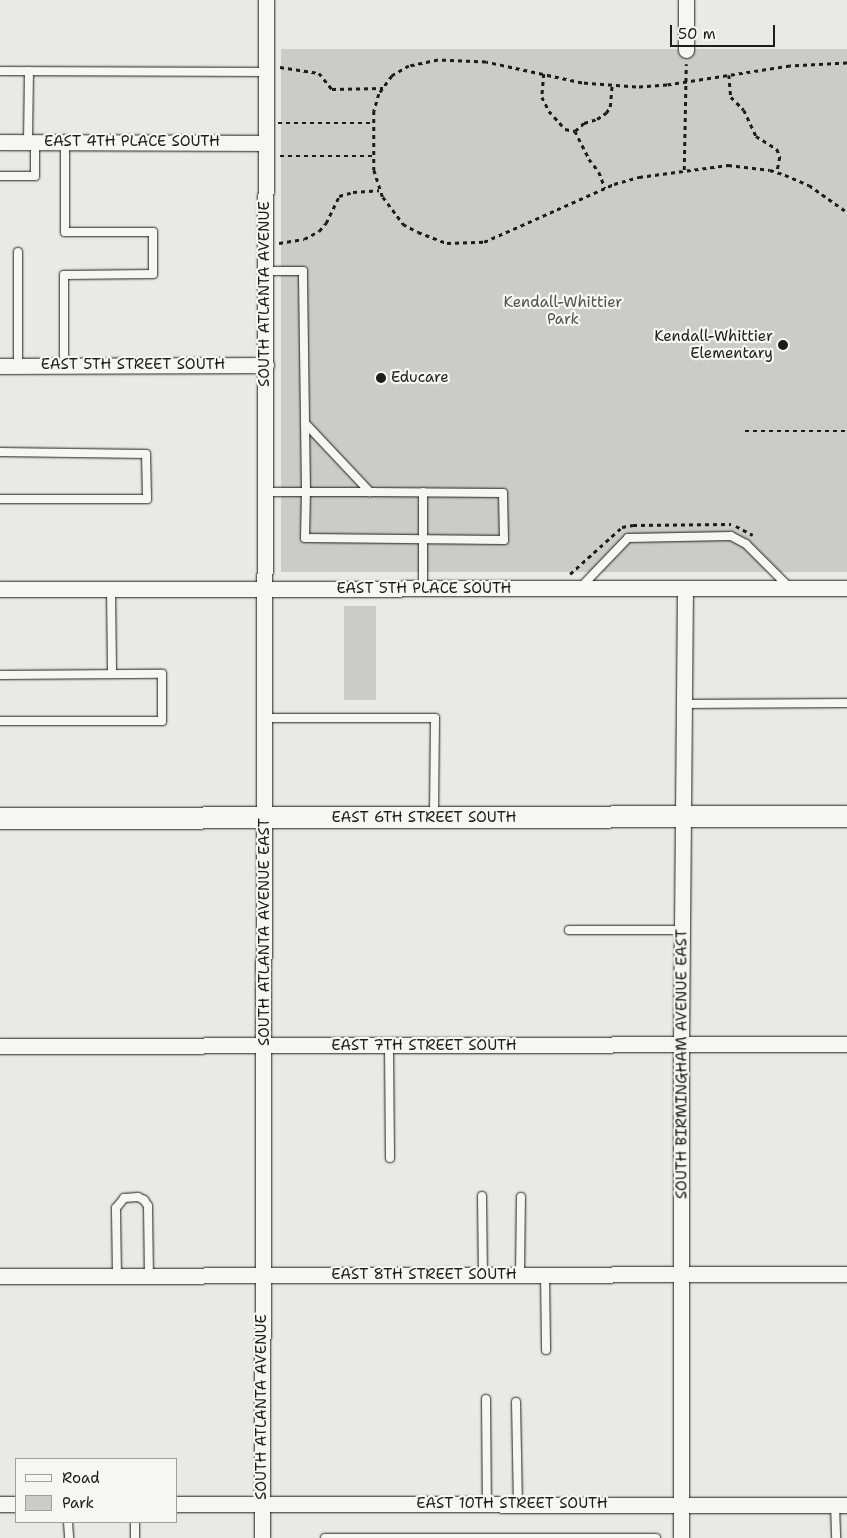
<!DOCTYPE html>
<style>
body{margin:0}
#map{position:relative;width:847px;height:1538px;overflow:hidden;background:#e9e9e5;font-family:"Shantell Sans",sans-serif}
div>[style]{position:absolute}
.green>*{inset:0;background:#cbcbc7;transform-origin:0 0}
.path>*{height:2.5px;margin-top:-1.25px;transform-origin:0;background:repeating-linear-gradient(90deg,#1c1c1c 0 4px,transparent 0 8px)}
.roads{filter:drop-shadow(0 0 1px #1c1c1c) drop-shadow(0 0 1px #1c1c1c)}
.lane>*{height:8px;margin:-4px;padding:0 4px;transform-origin:4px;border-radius:4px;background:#f6f6f2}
.street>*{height:15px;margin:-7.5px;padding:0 7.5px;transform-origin:7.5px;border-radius:7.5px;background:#f6f6f2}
.secondary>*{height:21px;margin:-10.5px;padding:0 10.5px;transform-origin:10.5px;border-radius:10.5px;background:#f6f6f2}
.dots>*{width:14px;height:14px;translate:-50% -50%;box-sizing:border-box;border:2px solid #f6f6f2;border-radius:50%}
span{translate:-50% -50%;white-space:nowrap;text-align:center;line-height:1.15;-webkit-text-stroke:4.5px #f6f6f2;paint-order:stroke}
.street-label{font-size:15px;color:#1c1c1c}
.park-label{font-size:15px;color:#51514f}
.poi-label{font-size:15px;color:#1c1c1c}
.right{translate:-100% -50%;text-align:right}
.left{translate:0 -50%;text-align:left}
.legend{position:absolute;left:15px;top:1458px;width:162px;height:65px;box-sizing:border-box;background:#f6f6f2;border:1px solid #9f9f9c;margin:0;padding:6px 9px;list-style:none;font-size:15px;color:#1c1c1c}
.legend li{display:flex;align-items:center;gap:10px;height:25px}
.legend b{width:25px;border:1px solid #9f9f9c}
.scale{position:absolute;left:670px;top:25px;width:105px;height:22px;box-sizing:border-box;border:2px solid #1c1c1c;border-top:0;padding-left:6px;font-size:15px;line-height:18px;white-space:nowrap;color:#1c1c1c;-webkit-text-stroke:4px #f6f6f2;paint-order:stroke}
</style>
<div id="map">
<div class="green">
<div style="left:847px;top:49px;width:523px;height:566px;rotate:90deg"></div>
<div style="left:344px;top:606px;width:32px;height:94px"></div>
</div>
<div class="path">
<div style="left:847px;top:63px;width:57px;rotate:177deg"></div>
<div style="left:790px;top:66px;width:124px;rotate:171.2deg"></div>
<div style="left:667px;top:85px;width:31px;rotate:176deg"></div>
<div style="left:636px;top:87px;width:54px;rotate:-175.8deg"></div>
<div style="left:582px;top:83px;width:98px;rotate:-167.7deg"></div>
<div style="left:486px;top:62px;width:48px;rotate:-177.6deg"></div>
<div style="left:438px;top:60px;width:30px;rotate:168deg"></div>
<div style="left:409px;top:66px;width:20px;rotate:150deg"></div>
<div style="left:392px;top:76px;width:22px;rotate:126deg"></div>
<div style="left:379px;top:94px;width:18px;rotate:106deg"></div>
<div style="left:374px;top:111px;width:59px;rotate:90deg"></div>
<div style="left:374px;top:170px;width:28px;rotate:72deg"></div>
<div style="left:383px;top:197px;width:34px;rotate:53deg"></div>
<div style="left:403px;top:224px;width:17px;rotate:28deg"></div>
<div style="left:418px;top:232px;width:31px;rotate:21deg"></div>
<div style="left:447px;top:243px;width:37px;rotate:-2deg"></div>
<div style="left:484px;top:242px;width:142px;rotate:-24deg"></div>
<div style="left:614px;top:184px;width:26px;rotate:-16deg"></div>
<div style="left:639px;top:177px;width:90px;rotate:-7.7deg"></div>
<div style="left:728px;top:165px;width:42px;rotate:6.8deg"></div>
<div style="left:770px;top:170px;width:16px;rotate:18deg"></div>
<div style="left:785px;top:175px;width:26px;rotate:23deg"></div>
<div style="left:809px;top:185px;width:47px;rotate:35.4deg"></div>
<div style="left:280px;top:67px;width:39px;rotate:9deg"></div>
<div style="left:319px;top:73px;width:21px;rotate:51deg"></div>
<div style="left:332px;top:89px;width:51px;rotate:-1.1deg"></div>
<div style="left:544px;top:74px;width:23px;rotate:95deg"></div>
<div style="left:542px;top:97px;width:16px;rotate:63deg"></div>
<div style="left:549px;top:111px;width:24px;rotate:48deg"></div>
<div style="left:565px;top:129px;width:10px;rotate:11deg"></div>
<div style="left:575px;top:131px;width:31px;rotate:63deg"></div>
<div style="left:589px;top:159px;width:16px;rotate:52deg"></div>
<div style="left:599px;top:172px;width:17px;rotate:69deg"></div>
<div style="left:729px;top:75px;width:22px;rotate:85deg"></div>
<div style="left:731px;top:97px;width:18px;rotate:45deg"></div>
<div style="left:744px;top:110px;width:29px;rotate:65deg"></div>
<div style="left:756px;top:136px;width:25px;rotate:32deg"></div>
<div style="left:777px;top:149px;width:9px;rotate:69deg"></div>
<div style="left:780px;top:157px;width:15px;rotate:101deg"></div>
<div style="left:278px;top:123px;width:96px"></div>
<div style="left:575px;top:131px;width:12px;rotate:-42deg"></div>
<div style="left:584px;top:123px;width:14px;rotate:-17deg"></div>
<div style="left:597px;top:119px;width:11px;rotate:-34deg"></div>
<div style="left:606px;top:113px;width:7px;rotate:-56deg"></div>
<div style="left:610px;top:107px;width:21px;rotate:-85deg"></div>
<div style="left:280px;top:156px;width:94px"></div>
<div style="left:684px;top:170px;width:106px;rotate:-88.9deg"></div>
<div style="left:279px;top:243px;width:25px;rotate:-9deg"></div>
<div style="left:304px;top:239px;width:17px;rotate:-28deg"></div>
<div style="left:319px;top:231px;width:11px;rotate:-49deg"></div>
<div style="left:326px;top:223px;width:30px;rotate:-64deg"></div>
<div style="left:339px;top:196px;width:15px;rotate:-16deg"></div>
<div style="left:353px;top:192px;width:26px;rotate:-4deg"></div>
<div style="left:745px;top:431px;width:102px"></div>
<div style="left:736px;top:526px;width:19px;rotate:28deg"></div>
<div style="left:570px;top:574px;width:70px;rotate:-42.1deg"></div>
<div style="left:622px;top:527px;width:11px;rotate:-10deg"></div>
<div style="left:633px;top:525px;width:98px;rotate:-0.6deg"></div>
</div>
<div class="roads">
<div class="lane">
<div style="left:0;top:71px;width:266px;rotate:0.2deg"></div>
<div style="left:28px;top:142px;width:71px;rotate:-89.2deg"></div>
<div style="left:0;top:176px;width:35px"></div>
<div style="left:35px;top:176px;width:34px;rotate:-90deg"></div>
<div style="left:64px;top:365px;width:90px;rotate:-90deg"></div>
<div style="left:64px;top:275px;width:89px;rotate:-0.6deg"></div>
<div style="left:153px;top:274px;width:42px;rotate:-90deg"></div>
<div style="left:153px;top:232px;width:88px;rotate:180deg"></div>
<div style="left:65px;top:232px;width:90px;rotate:-90deg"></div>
<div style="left:18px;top:366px;width:114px;rotate:-90deg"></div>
<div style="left:305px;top:423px;width:95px;rotate:46.7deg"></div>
<div style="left:0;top:452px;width:146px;rotate:0.8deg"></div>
<div style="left:146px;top:454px;width:45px;rotate:88.7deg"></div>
<div style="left:147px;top:499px;width:147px;rotate:180deg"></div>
<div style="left:265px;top:492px;width:105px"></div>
<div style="left:370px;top:492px;width:133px;rotate:0.4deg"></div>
<div style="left:503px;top:493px;width:47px;rotate:88.8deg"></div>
<div style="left:504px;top:540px;width:199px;rotate:-179.4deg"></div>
<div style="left:305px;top:538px;width:46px;rotate:-88.8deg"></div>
<div style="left:306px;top:492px;width:221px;rotate:-90.8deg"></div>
<div style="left:303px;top:271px;width:38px;rotate:180deg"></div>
<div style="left:423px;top:492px;width:97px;rotate:90deg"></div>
<div style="left:580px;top:588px;width:69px;rotate:-46.2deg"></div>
<div style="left:628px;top:538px;width:103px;rotate:-1.1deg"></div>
<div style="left:731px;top:536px;width:17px;rotate:28deg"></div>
<div style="left:746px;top:544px;width:61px;rotate:45deg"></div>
<div style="left:111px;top:589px;width:85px;rotate:89.3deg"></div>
<div style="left:0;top:675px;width:162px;rotate:-0.4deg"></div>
<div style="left:162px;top:674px;width:47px;rotate:90deg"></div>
<div style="left:162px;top:721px;width:162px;rotate:180deg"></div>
<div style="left:683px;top:704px;width:164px;rotate:-0.3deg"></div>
<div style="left:265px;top:718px;width:170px"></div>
<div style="left:435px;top:718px;width:99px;rotate:90.6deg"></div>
<div style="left:569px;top:930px;width:113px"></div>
<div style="left:389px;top:1046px;width:112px;rotate:89.5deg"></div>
<div style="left:482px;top:1196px;width:79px;rotate:89.3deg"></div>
<div style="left:117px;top:1275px;width:67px;rotate:-90.9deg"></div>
<div style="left:116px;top:1208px;width:13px;rotate:-51deg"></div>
<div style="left:124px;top:1198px;width:14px;rotate:-4deg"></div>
<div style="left:138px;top:1197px;width:7px;rotate:27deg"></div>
<div style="left:144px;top:1200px;width:7px;rotate:56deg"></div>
<div style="left:148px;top:1206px;width:69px;rotate:89.2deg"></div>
<div style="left:520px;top:1275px;width:78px;rotate:-89.3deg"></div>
<div style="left:545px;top:1275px;width:75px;rotate:89.2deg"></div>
<div style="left:486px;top:1399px;width:105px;rotate:89.5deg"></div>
<div style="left:516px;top:1402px;width:102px;rotate:88.9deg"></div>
<div style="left:835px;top:1505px;width:33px;rotate:88deg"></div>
<div style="left:68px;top:1522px;width:16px;rotate:86deg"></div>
<div style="left:135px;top:1538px;width:16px;rotate:-90deg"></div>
<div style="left:325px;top:1538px;width:331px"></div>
</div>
<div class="street">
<div style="left:686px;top:0;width:50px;rotate:90deg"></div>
<div style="left:0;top:142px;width:265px;rotate:0.2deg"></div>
<div style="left:0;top:366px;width:266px;rotate:-0.2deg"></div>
<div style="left:0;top:589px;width:847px;rotate:-0.07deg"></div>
<div style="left:0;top:1046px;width:847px;rotate:-0.14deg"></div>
<div style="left:0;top:1276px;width:847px;rotate:-0.14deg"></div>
<div style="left:0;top:1504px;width:16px"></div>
<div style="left:176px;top:1504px;width:671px;rotate:0.09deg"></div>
<div style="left:262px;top:1538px;width:1538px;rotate:-89.85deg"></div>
<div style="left:681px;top:1538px;width:494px;rotate:-90deg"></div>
<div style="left:681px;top:1044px;width:454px;rotate:-89.5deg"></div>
</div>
<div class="secondary">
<div style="left:0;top:818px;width:847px;rotate:-0.14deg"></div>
</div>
</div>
<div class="dots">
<div style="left:783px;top:345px;background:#1c1c1c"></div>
<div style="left:381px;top:378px;background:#1c1c1c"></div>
</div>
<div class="street-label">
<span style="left:132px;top:142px">EAST 4TH PLACE SOUTH</span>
<span style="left:265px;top:294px;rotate:-90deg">SOUTH ATLANTA AVENUE</span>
<span style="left:133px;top:365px">EAST 5TH STREET SOUTH</span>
<span style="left:424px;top:589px">EAST 5TH PLACE SOUTH</span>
<span style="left:424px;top:818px">EAST 6TH STREET SOUTH</span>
<span style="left:265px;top:932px;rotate:-90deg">SOUTH ATLANTA AVENUE EAST</span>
<span style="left:424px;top:1046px">EAST 7TH STREET SOUTH</span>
<span style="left:682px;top:1064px;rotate:-90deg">SOUTH BIRMINGHAM AVENUE EAST</span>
<span style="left:424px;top:1275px">EAST 8TH STREET SOUTH</span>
<span style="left:262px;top:1407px;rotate:-90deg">SOUTH ATLANTA AVENUE</span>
<span style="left:512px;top:1504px">EAST 10TH STREET SOUTH</span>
</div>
<div class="park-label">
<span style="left:563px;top:311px">Kendall-Whittier<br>Park</span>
</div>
<div class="poi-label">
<span class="right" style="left:773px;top:345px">Kendall-Whittier<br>Elementary</span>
<span class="left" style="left:391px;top:378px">Educare</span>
</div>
<ul class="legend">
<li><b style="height:6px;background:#f6f6f2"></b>Road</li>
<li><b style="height:14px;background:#cbcbc7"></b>Park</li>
</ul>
<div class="scale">50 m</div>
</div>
